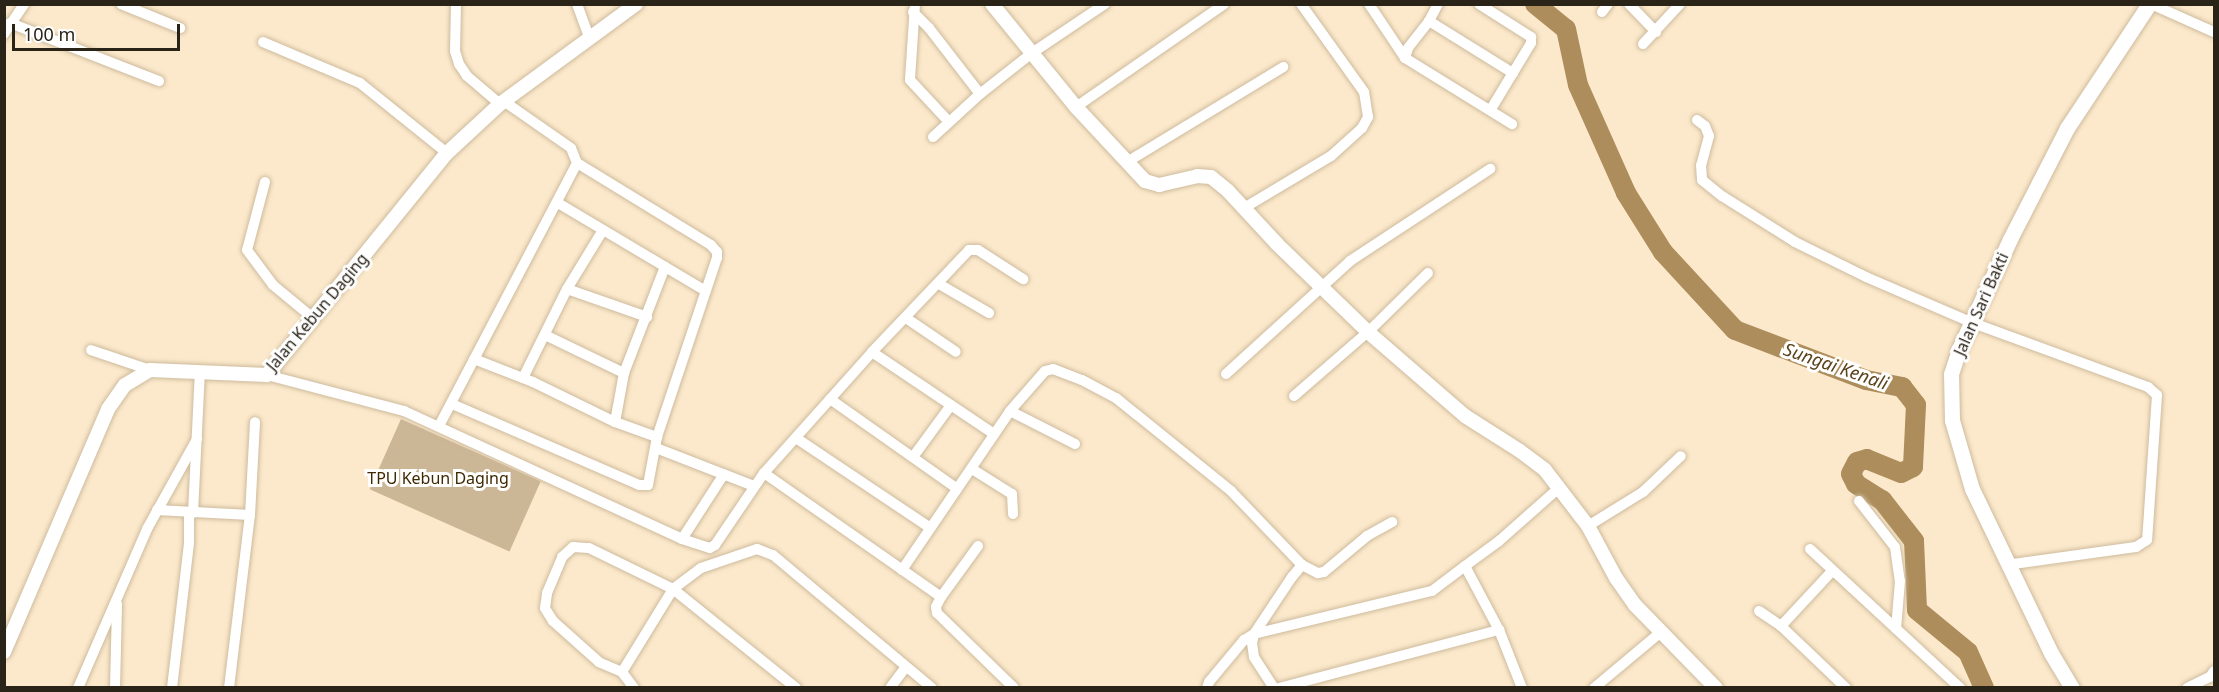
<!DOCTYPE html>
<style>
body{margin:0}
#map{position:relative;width:2219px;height:692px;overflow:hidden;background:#fce9cb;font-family:"Noto Sans",sans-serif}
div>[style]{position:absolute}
.green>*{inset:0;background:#cbb695;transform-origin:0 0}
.river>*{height:20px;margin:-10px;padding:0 10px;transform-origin:10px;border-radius:10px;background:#ac8d5b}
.roads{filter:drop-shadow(0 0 2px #cebb9e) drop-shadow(0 0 2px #cebb9e)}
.minor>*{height:10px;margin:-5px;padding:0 5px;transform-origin:5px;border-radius:5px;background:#fff}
.tertiary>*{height:14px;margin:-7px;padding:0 7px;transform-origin:7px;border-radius:7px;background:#fff}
.secondary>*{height:15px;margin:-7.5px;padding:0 7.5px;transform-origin:7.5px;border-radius:7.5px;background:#fff}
span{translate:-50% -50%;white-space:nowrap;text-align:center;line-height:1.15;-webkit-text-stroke:6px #fff;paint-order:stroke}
.street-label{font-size:16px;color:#2a2318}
.park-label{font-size:16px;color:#3e2800}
.water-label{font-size:18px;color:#5a431b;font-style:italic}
.frame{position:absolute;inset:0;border:6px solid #2a2318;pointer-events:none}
.scale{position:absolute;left:12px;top:24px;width:168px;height:27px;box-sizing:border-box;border:3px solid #2a2318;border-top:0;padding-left:8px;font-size:18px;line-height:21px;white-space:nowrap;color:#2a2318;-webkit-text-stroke:4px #fff;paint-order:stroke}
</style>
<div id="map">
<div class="green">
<div style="left:401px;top:419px;width:153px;height:77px;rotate:24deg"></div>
</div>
<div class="river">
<div style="left:1535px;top:4px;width:40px;rotate:39deg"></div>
<div style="left:1566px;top:29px;width:57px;rotate:77.9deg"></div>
<div style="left:1578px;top:85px;width:118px;rotate:66deg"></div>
<div style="left:1626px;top:193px;width:70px;rotate:57.9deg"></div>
<div style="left:1663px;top:252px;width:106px;rotate:47.3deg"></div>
<div style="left:1735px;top:330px;width:140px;rotate:20.9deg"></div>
<div style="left:1866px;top:380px;width:37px;rotate:11deg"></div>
<div style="left:1902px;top:387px;width:23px;rotate:52deg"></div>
<div style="left:1916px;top:405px;width:62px;rotate:92.8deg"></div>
<div style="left:1913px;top:467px;width:13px;rotate:153deg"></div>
<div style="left:1901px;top:473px;width:37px;rotate:-158deg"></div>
<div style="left:1867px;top:459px;width:10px;rotate:163deg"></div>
<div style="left:1857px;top:462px;width:13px;rotate:117deg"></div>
<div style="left:1851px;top:474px;width:11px;rotate:63deg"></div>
<div style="left:1856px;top:484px;width:31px;rotate:32deg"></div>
<div style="left:1882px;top:500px;width:52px;rotate:52deg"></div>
<div style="left:1914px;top:541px;width:69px;rotate:87.5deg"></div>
<div style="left:1917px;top:610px;width:66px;rotate:39.5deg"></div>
<div style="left:1968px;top:652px;width:39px;rotate:66deg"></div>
</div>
<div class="roads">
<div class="minor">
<div style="left:121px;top:4px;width:64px;rotate:22.1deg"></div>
<div style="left:456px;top:4px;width:47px;rotate:91.2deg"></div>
<div style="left:455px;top:51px;width:14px;rotate:73deg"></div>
<div style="left:459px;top:64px;width:14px;rotate:56deg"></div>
<div style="left:467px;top:76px;width:43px;rotate:40.3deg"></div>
<div style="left:577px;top:4px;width:35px;rotate:70deg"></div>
<div style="left:915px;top:4px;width:76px;rotate:93.8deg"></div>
<div style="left:910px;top:80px;width:57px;rotate:47.1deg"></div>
<div style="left:1369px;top:4px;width:65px;rotate:56.3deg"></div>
<div style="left:1405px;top:58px;width:126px;rotate:31.7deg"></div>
<div style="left:1479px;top:4px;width:62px;rotate:32.4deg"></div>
<div style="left:1531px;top:37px;width:6px;rotate:90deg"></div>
<div style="left:1531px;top:43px;width:77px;rotate:121.2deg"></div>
<div style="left:1629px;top:4px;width:39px;rotate:46deg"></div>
<div style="left:2151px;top:4px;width:69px;rotate:24deg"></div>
<div style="left:913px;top:12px;width:23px;rotate:45deg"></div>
<div style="left:929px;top:28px;width:83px;rotate:52.3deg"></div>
<div style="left:980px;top:94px;width:66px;rotate:-38.3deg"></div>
<div style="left:1032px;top:53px;width:88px;rotate:-33.9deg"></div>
<div style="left:1602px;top:12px;width:10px;rotate:-53deg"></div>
<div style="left:1429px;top:21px;width:99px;rotate:31.8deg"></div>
<div style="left:10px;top:23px;width:160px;rotate:21.3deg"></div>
<div style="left:4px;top:34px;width:36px;rotate:-56deg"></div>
<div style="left:263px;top:42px;width:105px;rotate:22.9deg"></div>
<div style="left:360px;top:83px;width:112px;rotate:38.8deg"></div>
<div style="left:1643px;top:44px;width:54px;rotate:-47.2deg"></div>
<div style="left:1405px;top:58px;width:10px;rotate:-73deg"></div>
<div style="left:1408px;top:48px;width:34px;rotate:-52deg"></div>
<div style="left:1429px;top:21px;width:19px;rotate:-62deg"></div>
<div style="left:1076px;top:107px;width:180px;rotate:-34.8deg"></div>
<div style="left:1697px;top:120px;width:10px;rotate:37deg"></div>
<div style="left:1705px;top:126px;width:11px;rotate:68deg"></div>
<div style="left:1709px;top:136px;width:30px;rotate:105deg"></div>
<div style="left:1701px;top:165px;width:15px;rotate:86deg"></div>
<div style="left:1702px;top:180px;width:26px;rotate:39deg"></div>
<div style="left:1722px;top:196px;width:86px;rotate:32.2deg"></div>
<div style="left:1795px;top:242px;width:79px;rotate:26.2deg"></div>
<div style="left:1866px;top:277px;width:116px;rotate:23.3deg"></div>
<div style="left:1973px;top:323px;width:186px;rotate:20.1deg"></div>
<div style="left:2148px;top:387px;width:12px;rotate:42deg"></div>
<div style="left:2157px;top:395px;width:145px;rotate:93.9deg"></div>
<div style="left:2147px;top:540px;width:13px;rotate:148deg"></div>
<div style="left:2136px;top:547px;width:130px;rotate:172.1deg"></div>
<div style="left:933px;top:137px;width:64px;rotate:-42.5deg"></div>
<div style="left:1127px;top:162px;width:183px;rotate:-31.3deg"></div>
<div style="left:265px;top:182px;width:70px;rotate:104.8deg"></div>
<div style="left:247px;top:250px;width:44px;rotate:53.4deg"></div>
<div style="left:273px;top:285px;width:52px;rotate:39.5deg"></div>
<div style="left:558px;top:203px;width:170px;rotate:30.8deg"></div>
<div style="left:1244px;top:208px;width:101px;rotate:-30.9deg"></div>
<div style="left:1331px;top:156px;width:42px;rotate:-42.1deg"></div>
<div style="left:1362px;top:128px;width:13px;rotate:-61deg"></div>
<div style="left:1368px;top:117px;width:25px;rotate:-99deg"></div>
<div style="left:1364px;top:92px;width:108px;rotate:-125.6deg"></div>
<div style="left:939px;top:284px;width:58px;rotate:30.1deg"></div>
<div style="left:567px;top:289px;width:85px;rotate:19.3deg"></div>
<div style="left:906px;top:318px;width:60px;rotate:34.2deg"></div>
<div style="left:545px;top:335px;width:88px;rotate:25.7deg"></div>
<div style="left:91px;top:350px;width:62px;rotate:18.7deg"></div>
<div style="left:872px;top:352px;width:147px;rotate:33.9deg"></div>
<div style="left:474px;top:359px;width:63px;rotate:21.3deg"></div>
<div style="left:533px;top:382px;width:91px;rotate:26deg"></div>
<div style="left:615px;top:422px;width:45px;rotate:19.7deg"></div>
<div style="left:1226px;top:374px;width:168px;rotate:-42.3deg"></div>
<div style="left:1350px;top:261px;width:168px;rotate:-33.3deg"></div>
<div style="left:267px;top:375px;width:142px;rotate:14.7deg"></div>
<div style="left:404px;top:411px;width:306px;rotate:24.7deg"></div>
<div style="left:682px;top:539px;width:29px;rotate:18deg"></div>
<div style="left:710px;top:548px;width:6px;rotate:-31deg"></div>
<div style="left:715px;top:545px;width:87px;rotate:-55.8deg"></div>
<div style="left:764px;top:473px;width:162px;rotate:-48.2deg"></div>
<div style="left:872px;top:352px;width:141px;rotate:-46.4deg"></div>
<div style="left:969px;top:250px;width:9px"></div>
<div style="left:978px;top:250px;width:54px;rotate:32.8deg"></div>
<div style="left:523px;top:378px;width:99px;rotate:-63.7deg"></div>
<div style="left:567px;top:289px;width:69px;rotate:-58.6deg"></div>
<div style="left:1294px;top:396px;width:98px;rotate:-40.9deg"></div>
<div style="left:1368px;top:332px;width:84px;rotate:-44.5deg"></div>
<div style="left:830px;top:399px;width:154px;rotate:35.2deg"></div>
<div style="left:452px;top:404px;width:204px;rotate:23.4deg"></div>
<div style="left:639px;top:485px;width:9px"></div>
<div style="left:648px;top:485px;width:49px;rotate:-79.4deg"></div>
<div style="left:657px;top:437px;width:189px;rotate:-71.5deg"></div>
<div style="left:717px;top:258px;width:6px;rotate:-90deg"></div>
<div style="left:717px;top:252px;width:9px;rotate:-131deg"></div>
<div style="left:711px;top:245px;width:157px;rotate:-148.5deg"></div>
<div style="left:577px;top:163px;width:16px;rotate:-112deg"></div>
<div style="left:571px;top:148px;width:80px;rotate:-145.1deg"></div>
<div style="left:1010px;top:411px;width:73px;rotate:26.9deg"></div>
<div style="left:615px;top:422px;width:50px;rotate:-79.6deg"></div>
<div style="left:624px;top:373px;width:114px;rotate:-68.9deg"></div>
<div style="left:439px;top:426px;width:297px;rotate:-62.3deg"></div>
<div style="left:796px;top:438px;width:160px;rotate:33.8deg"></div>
<div style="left:656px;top:448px;width:105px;rotate:21.2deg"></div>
<div style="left:913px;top:457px;width:64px;rotate:-53.8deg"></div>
<div style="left:972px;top:469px;width:47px;rotate:32deg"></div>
<div style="left:1012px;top:494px;width:20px;rotate:87deg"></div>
<div style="left:764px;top:473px;width:216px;rotate:35deg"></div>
<div style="left:941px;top:597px;width:11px;rotate:117deg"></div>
<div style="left:936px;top:607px;width:6px;rotate:81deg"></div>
<div style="left:937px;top:613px;width:107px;rotate:44.2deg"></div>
<div style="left:1859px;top:501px;width:58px;rotate:52deg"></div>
<div style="left:1895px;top:547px;width:34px;rotate:82deg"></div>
<div style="left:1900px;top:581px;width:48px;rotate:94.8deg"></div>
<div style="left:157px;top:510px;width:93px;rotate:3.1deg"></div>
<div style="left:193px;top:513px;width:141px;rotate:-87.2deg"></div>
<div style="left:1588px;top:526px;width:65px;rotate:-31.7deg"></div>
<div style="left:1643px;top:492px;width:52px;rotate:-43.5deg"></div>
<div style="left:682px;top:539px;width:77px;rotate:-57.1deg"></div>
<div style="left:1810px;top:549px;width:205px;rotate:42.8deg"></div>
<div style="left:902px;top:570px;width:192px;rotate:-55.8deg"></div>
<div style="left:1010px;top:411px;width:53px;rotate:-48.8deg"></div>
<div style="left:1045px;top:371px;width:8px;rotate:-14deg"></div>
<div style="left:1053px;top:369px;width:31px;rotate:21deg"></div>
<div style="left:1082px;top:380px;width:38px;rotate:28deg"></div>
<div style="left:1116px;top:398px;width:26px;rotate:39deg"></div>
<div style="left:1136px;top:414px;width:122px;rotate:39deg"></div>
<div style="left:1231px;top:491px;width:103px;rotate:46.2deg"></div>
<div style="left:941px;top:597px;width:63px;rotate:-54deg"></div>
<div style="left:1759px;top:611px;width:27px;rotate:34deg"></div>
<div style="left:1781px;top:626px;width:90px;rotate:43.6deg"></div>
<div style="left:1781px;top:626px;width:76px;rotate:-47.1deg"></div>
<div style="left:622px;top:672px;width:97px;rotate:-58.4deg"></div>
<div style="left:673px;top:589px;width:35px;rotate:-37deg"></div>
<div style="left:701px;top:568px;width:59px;rotate:-18.7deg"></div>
<div style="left:757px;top:549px;width:17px;rotate:21deg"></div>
<div style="left:773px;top:555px;width:207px;rotate:39.9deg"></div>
<div style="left:78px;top:688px;width:173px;rotate:-66.5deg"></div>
<div style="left:147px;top:529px;width:103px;rotate:-60.9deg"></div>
<div style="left:115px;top:688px;width:84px;rotate:-88.6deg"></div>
<div style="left:172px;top:688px;width:146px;rotate:-83.3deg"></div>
<div style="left:189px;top:543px;width:30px;rotate:-90deg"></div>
<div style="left:229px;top:688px;width:174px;rotate:-83.1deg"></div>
<div style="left:250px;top:515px;width:93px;rotate:-86.9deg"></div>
<div style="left:634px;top:688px;width:20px;rotate:-127deg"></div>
<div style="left:622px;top:672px;width:25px;rotate:-157deg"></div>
<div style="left:599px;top:662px;width:62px;rotate:-138.3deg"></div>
<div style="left:553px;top:621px;width:15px;rotate:-122deg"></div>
<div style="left:545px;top:608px;width:15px;rotate:-82deg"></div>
<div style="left:547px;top:593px;width:39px;rotate:-67deg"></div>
<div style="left:562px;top:557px;width:15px;rotate:-42deg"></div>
<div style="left:573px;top:547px;width:16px;rotate:4deg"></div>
<div style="left:589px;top:548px;width:93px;rotate:26deg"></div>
<div style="left:673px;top:589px;width:158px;rotate:38.8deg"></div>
<div style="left:890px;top:688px;width:26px;rotate:-53deg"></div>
<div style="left:1207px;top:688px;width:6px;rotate:-72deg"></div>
<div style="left:1209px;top:682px;width:55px;rotate:-50.2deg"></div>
<div style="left:1244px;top:640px;width:12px;rotate:-31deg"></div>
<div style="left:1254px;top:634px;width:183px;rotate:-13.6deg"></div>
<div style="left:1432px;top:591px;width:41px;rotate:-37.1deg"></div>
<div style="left:1274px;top:688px;width:37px;rotate:-123deg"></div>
<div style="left:1254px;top:657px;width:14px;rotate:-98deg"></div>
<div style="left:1252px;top:643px;width:9px;rotate:-77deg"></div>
<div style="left:1254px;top:634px;width:69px;rotate:-56.3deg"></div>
<div style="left:1292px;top:577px;width:16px;rotate:-50deg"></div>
<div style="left:1302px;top:565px;width:18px;rotate:27deg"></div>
<div style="left:1318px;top:573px;width:6px;rotate:-9deg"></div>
<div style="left:1324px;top:572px;width:56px;rotate:-39.9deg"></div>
<div style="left:1367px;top:536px;width:29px;rotate:-29deg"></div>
<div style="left:1279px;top:688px;width:228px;rotate:-14.8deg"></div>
<div style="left:1522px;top:688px;width:62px;rotate:-111.6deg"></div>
<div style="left:1499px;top:630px;width:72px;rotate:-118deg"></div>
<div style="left:1465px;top:566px;width:42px;rotate:-36.3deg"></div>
<div style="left:1499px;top:541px;width:80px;rotate:-41.5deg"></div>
<div style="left:1594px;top:688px;width:87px;rotate:-39.9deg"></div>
<div style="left:2187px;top:688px;width:25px;rotate:-26deg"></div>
<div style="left:2210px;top:677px;width:7px;rotate:-56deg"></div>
</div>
<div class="tertiary">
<div style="left:992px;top:4px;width:133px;rotate:50.8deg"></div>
<div style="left:1076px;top:107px;width:101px;rotate:47deg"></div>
<div style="left:1145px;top:181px;width:15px;rotate:16deg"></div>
<div style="left:1159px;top:185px;width:39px;rotate:-13deg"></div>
<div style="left:1197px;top:176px;width:14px;rotate:4deg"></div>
<div style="left:1211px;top:177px;width:22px;rotate:39deg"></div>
<div style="left:1228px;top:191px;width:72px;rotate:47.2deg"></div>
<div style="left:1277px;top:244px;width:127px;rotate:44deg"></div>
<div style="left:1368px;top:332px;width:128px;rotate:40.9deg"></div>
<div style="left:1465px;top:416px;width:65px;rotate:32.5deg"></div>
<div style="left:1520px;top:451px;width:31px;rotate:37deg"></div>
<div style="left:1545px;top:470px;width:71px;rotate:52.5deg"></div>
<div style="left:1588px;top:526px;width:59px;rotate:61.7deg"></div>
<div style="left:1616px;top:578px;width:33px;rotate:55deg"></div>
<div style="left:1635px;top:605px;width:116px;rotate:45.7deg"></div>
<div style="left:4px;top:652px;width:264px;rotate:-66.8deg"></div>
<div style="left:108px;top:409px;width:29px;rotate:-55deg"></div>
<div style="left:125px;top:385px;width:29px;rotate:-31deg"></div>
<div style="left:150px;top:370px;width:117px;rotate:2.4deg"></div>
<div style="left:267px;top:375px;width:286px;rotate:-51deg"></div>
<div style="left:447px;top:153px;width:72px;rotate:-42.8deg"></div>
<div style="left:500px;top:104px;width:169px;rotate:-36.3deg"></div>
</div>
<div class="secondary">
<div style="left:2072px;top:688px;width:41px;rotate:-121deg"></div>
<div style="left:2051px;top:653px;width:182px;rotate:-115.7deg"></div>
<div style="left:1972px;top:489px;width:72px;rotate:-106.2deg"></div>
<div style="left:1952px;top:420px;width:46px;rotate:-91.2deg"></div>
<div style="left:1951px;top:374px;width:26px;rotate:-72deg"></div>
<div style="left:1959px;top:349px;width:121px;rotate:-65.1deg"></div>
<div style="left:2010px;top:239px;width:125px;rotate:-62.8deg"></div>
<div style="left:2067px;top:128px;width:149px;rotate:-56.5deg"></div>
</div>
</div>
<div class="street-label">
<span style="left:1981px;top:304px;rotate:-66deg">Jalan Sari Bakti</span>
<span style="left:317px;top:312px;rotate:-50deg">Jalan Kebun Daging</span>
</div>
<div class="park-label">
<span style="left:438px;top:478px">TPU Kebun Daging</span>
</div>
<div class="water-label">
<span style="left:1836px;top:366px;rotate:19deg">Sungai Kenali</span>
</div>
<div class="frame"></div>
<div class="scale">100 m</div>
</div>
